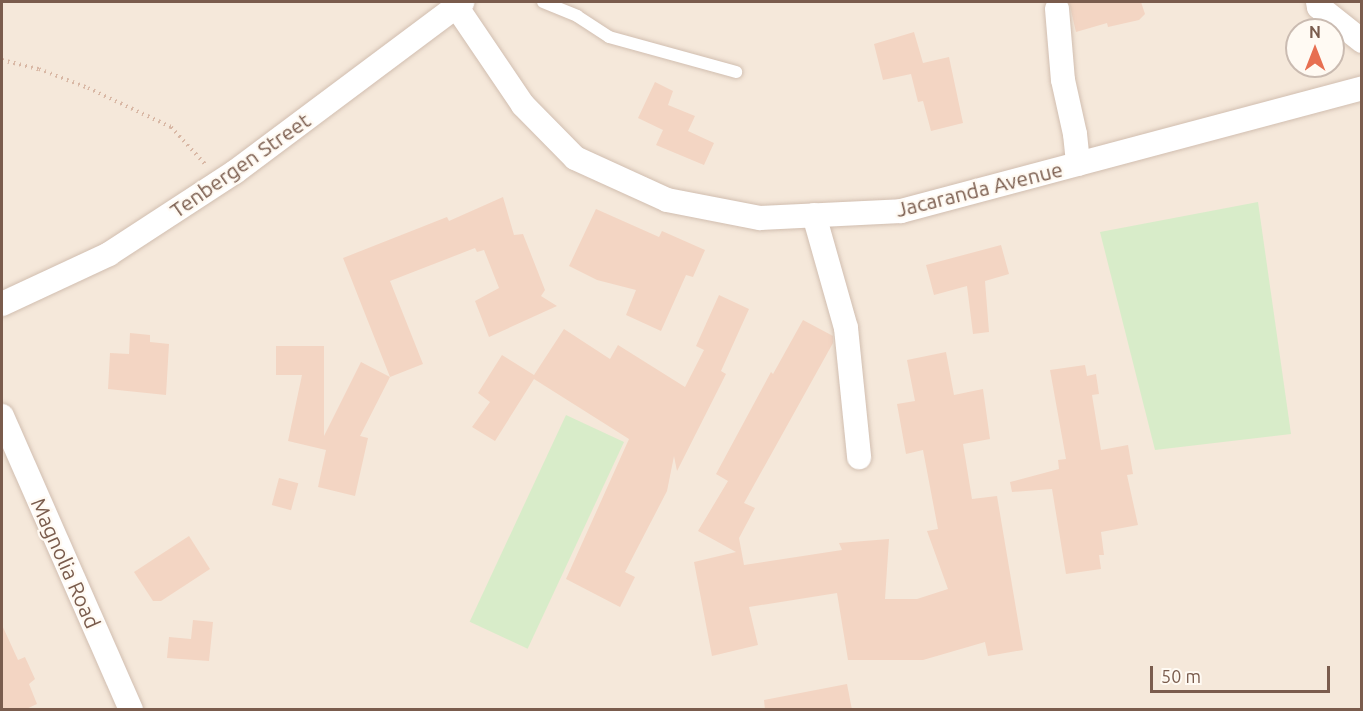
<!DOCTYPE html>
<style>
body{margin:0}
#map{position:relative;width:1363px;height:711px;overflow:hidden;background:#fdf6ec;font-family:Ubuntu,sans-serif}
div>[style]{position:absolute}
.residential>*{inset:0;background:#f5e8da}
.green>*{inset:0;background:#d8ecc9;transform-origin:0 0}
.building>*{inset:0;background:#f3d5c3;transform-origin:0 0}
.path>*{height:4px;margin-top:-2px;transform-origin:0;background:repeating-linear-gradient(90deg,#d9b8a5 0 1.5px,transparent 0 6px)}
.roads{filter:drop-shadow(0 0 2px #d1beb0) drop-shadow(0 0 2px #d1beb0)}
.service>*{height:12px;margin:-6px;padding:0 6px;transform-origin:6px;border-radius:6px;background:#fff}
.minor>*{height:24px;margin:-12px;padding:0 12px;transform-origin:12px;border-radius:12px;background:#fff}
span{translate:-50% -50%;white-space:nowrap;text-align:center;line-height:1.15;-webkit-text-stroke:4.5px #fffaf3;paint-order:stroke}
.street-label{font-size:21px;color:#7a5c4d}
.frame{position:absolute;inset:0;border:3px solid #7a5c4d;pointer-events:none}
.north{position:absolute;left:1285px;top:18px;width:60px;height:60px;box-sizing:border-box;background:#fffaf3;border:2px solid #cabbb1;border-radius:50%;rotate:0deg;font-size:16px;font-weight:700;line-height:24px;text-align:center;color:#7a5c4d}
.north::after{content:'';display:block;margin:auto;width:21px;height:27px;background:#e76f51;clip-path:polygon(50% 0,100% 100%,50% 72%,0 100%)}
.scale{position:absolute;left:1150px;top:666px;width:180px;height:27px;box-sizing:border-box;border:3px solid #7a5c4d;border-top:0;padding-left:8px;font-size:18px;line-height:21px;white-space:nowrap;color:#7a5c4d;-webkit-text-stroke:4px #fffaf3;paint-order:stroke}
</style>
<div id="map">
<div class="residential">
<div style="clip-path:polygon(evenodd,2px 2px,1361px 2px,1361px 709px,2px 709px,2px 2px,1297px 30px,1333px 30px,1333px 66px,1297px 66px,1297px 30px)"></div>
</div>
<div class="green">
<div style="clip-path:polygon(1258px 202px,1291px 434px,1155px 450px,1100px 232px)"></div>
<div style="left:566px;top:415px;width:64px;height:228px;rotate:25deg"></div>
</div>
<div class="building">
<div style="clip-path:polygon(1069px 2px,1141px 2px,1145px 14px,1139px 20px,1108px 27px,1107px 23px,1076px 32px)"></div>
<div style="clip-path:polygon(914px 32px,923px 63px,949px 57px,963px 123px,931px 131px,923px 101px,918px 102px,911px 74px,883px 80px,874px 44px)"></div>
<div style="clip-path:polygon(655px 82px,673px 91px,668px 105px,695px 116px,688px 131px,714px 143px,704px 165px,656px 145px,663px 130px,638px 118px)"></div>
<div style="clip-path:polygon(503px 197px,514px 235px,523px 234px,545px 290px,541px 296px,557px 306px,489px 337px,475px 301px,499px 288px,484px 250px,477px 252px,475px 248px,390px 281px,423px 364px,390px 377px,343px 258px,447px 217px,449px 221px)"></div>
<div style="clip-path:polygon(596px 209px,659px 237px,662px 231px,705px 250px,693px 277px,686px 275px,661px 331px,626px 315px,636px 290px,597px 280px,569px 266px)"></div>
<div style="clip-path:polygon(1001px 245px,1009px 274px,985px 281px,989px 332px,973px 334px,967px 286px,934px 295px,926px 265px)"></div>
<div style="clip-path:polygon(719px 295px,749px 309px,721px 371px,726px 374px,677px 471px,674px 456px,667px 491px,625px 572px,635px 577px,620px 607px,566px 579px,629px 439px,534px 379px,495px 441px,472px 427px,490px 402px,478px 393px,502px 355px,534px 375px,564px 329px,610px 359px,618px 345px,685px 387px,704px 350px,696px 346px)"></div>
<div style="clip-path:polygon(803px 320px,833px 336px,833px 343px,744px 503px,755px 508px,739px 538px,744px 565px,842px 550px,839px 543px,889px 539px,885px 599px,917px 599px,948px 589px,927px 531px,938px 529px,923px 450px,906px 454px,897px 404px,915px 401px,907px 360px,946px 352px,954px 395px,983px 389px,990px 439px,963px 444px,972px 499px,997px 496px,1023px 650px,988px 656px,985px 642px,923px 660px,848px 660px,837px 593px,749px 607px,758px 645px,712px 656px,694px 562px,736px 552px,698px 531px,728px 481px,716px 474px,771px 372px,773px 374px)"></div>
<div style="clip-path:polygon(130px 333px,150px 335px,150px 342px,169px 344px,166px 395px,108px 389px,110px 353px,129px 354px)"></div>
<div style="clip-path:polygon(276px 346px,324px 346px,324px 436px,361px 362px,390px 377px,360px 436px,368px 438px,355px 496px,318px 487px,326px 450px,288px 441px,302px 375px,276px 375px)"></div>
<div style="clip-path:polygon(1085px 365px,1087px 376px,1096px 374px,1099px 394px,1092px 395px,1101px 450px,1128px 445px,1133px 474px,1127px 475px,1138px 525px,1101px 532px,1104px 555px,1099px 555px,1101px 569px,1066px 574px,1052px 489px,1012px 492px,1010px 482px,1059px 469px,1058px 460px,1066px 459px,1050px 370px)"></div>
<div style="left:279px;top:478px;width:20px;height:28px;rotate:15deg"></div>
<div style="clip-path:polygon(189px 536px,210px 569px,161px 601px,153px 601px,134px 572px)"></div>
<div style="clip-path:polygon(193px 620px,213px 622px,209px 661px,167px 658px,169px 637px,191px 639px)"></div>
<div style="clip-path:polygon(2px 625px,18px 660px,25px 657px,35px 679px,29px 684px,37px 704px,24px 710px,2px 710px)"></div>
<div style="clip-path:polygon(847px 684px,852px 710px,765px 710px,764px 700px)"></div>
</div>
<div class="path">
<div style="left:2px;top:60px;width:38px;rotate:14deg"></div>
<div style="left:39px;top:69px;width:53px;rotate:21.2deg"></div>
<div style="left:88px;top:88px;width:92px;rotate:25.2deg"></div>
<div style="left:171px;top:127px;width:50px;rotate:47.4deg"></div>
</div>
<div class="roads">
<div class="service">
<div style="left:543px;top:2px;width:37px;rotate:22deg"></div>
<div style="left:577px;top:16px;width:38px;rotate:33deg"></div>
<div style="left:609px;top:37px;width:132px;rotate:15.4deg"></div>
</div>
<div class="minor">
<div style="left:1318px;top:2px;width:5px;rotate:79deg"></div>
<div style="left:1319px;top:7px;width:55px;rotate:38.3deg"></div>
<div style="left:456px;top:6px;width:120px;rotate:55.9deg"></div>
<div style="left:523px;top:105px;width:74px;rotate:45.5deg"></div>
<div style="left:575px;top:158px;width:101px;rotate:24.5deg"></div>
<div style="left:667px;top:200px;width:95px;rotate:11deg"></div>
<div style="left:760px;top:218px;width:141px;rotate:-2.8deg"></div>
<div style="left:901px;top:211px;width:477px;rotate:-14.9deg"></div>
<div style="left:1057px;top:9px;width:71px;rotate:85.2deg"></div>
<div style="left:1063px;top:80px;width:55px;rotate:77.5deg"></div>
<div style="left:1075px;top:134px;width:30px;rotate:84deg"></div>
<div style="left:814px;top:215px;width:117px;rotate:74.2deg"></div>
<div style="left:846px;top:328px;width:130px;rotate:84.2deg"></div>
<div style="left:2px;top:304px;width:118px;rotate:-25deg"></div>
<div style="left:109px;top:254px;width:150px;rotate:-33.1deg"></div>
<div style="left:235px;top:172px;width:284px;rotate:-36.8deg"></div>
<div style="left:2px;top:416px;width:321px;rotate:66.3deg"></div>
</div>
</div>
<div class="street-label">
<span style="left:240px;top:165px;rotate:-35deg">Tenbergen Street</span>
<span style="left:979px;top:189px;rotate:-14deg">Jacaranda Avenue</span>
<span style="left:66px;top:563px;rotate:66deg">Magnolia Road</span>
</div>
<div class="frame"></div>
<div class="north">N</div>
<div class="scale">50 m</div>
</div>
